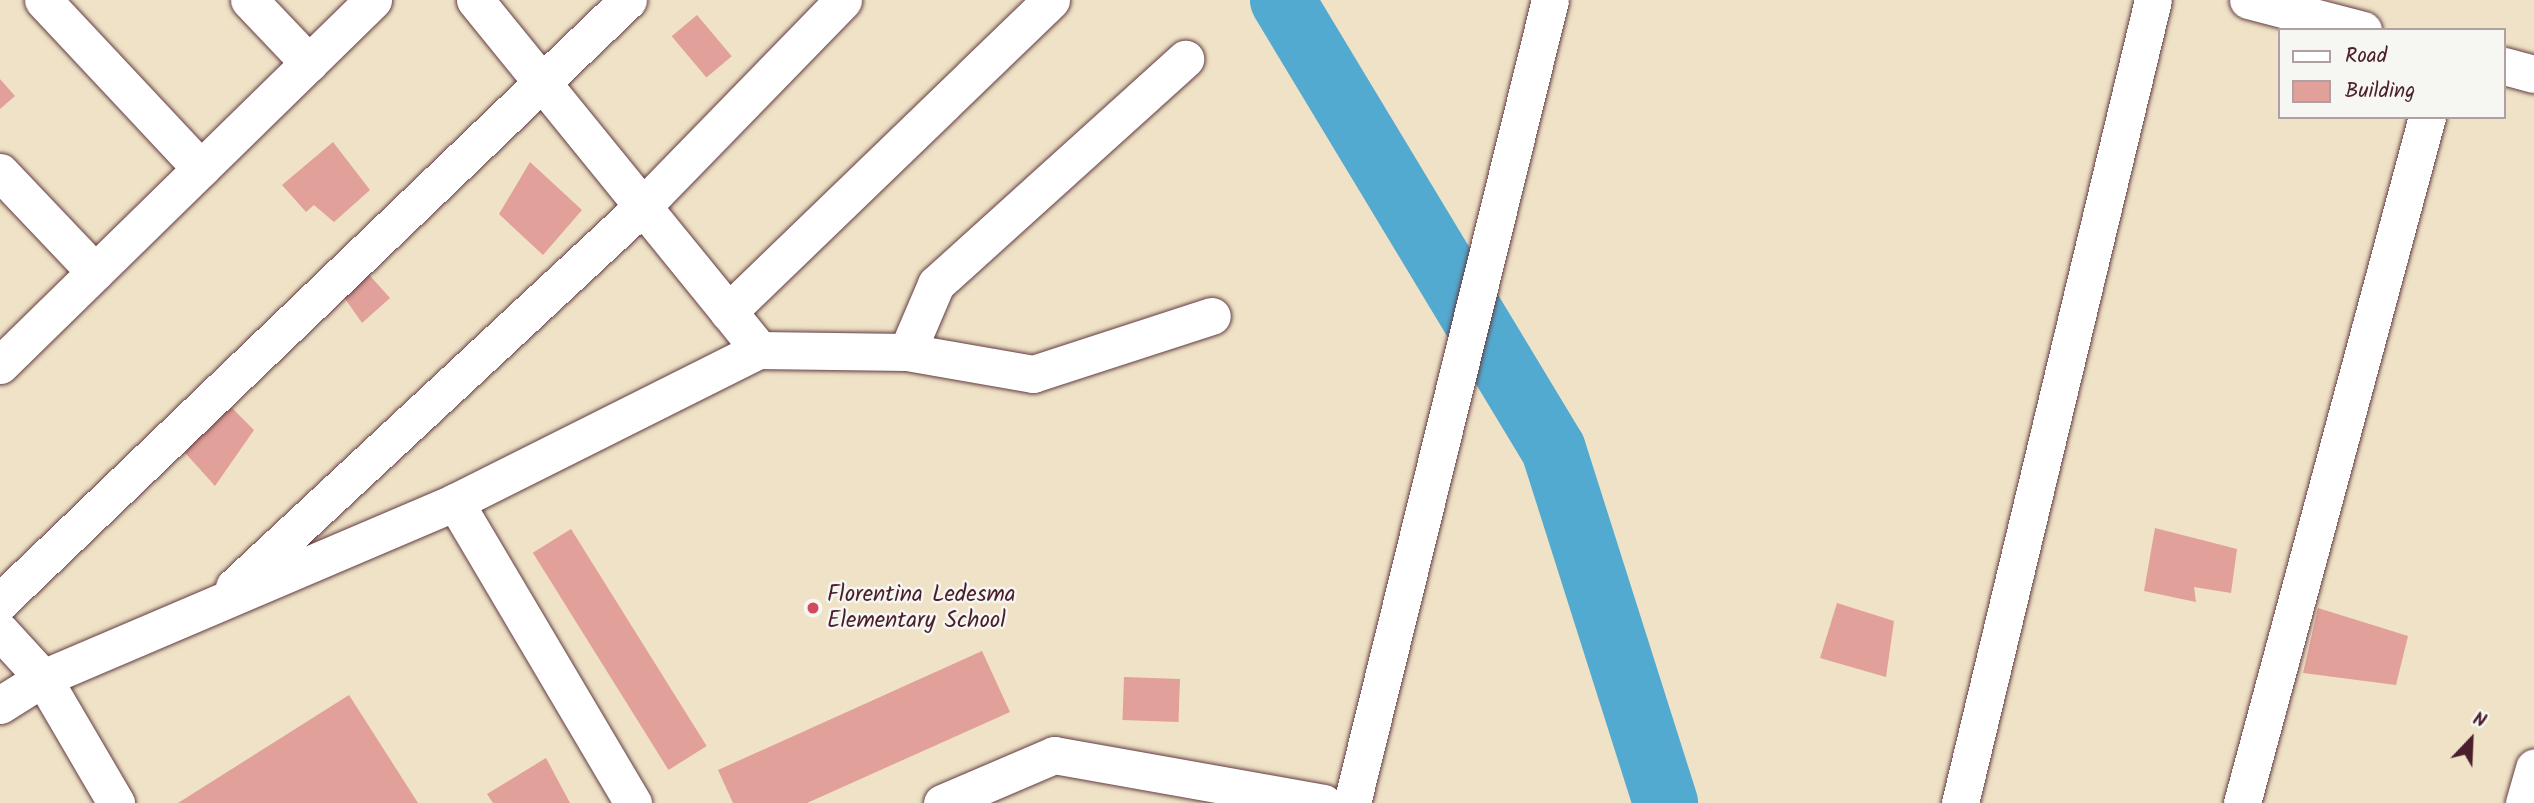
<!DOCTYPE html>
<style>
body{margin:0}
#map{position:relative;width:2534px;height:803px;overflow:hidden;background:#efe2c6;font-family:Kalam,sans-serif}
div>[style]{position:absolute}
.river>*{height:65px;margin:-32.5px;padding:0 32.5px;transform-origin:32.5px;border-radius:32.5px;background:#53aad0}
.building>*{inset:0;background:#e1a09a;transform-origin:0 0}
.roads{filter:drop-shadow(0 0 2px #633c42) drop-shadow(0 0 2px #633c42)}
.minor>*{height:37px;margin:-18.5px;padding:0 18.5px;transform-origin:18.5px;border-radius:18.5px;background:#fff}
.dots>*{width:19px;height:19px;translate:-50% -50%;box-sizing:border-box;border:4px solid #f6f6f2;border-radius:50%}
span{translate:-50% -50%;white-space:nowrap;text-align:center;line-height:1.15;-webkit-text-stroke:5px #f6f6f2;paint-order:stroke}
.poi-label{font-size:23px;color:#4a1f2b}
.left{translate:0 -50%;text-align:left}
.legend{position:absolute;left:2278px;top:28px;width:228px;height:91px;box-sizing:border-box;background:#f6f6f2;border:2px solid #b1a0a2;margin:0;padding:9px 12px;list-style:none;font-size:21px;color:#4a1f2b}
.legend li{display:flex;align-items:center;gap:14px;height:35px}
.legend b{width:35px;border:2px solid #b1a0a2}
.north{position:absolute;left:2436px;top:705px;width:70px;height:70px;-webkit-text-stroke:5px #f6f6f2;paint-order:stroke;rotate:23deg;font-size:19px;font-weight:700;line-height:28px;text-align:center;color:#4a1f2b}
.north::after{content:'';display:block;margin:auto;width:24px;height:32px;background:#4a1f2b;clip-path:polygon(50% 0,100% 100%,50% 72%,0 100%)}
</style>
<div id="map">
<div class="river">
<div style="left:1282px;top:0;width:524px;rotate:58.89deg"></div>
<div style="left:1553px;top:449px;width:371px;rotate:72.4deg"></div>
</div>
<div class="building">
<div style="left:697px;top:15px;width:54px;height:33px;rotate:50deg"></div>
<div style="clip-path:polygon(0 79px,15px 96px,0 109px)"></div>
<div style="clip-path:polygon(333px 142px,370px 190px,334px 222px,314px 205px,306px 212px,282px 185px)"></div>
<div style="clip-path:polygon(530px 162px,582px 210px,543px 255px,499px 214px)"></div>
<div style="clip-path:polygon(363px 268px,390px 298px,362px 323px,339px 290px)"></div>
<div style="clip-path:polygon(225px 401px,254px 430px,215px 486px,179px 446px)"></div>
<div style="clip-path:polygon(2155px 528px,2237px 549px,2231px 593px,2194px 587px,2196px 602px,2144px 591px)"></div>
<div style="left:571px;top:529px;width:256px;height:45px;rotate:58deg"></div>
<div style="clip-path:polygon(1837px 603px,1894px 621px,1886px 677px,1820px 658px)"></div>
<div style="clip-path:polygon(2318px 608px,2408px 636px,2396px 685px,2303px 673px)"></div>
<div style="clip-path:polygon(982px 651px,1010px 712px,807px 803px,733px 803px,718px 770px)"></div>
<div style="left:1124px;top:677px;width:56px;height:43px;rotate:2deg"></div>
<div style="clip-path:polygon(349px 695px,418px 803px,178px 803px)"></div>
<div style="clip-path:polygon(546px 758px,570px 803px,493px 803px,487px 794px)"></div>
</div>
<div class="roads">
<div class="minor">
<div style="left:43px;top:0;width:231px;rotate:46.9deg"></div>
<div style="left:249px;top:0;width:87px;rotate:46.4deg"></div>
<div style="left:475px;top:0;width:451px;rotate:50.9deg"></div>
<div style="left:2248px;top:0;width:119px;rotate:14.6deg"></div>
<div style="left:2504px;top:66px;width:31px;rotate:15deg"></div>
<div style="left:0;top:172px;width:138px;rotate:46.5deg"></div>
<div style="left:728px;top:312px;width:449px;rotate:-44deg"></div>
<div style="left:907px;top:352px;width:74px;rotate:-66.9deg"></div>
<div style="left:936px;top:284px;width:336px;rotate:-42.1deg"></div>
<div style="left:0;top:365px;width:522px;rotate:-44.38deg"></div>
<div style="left:455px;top:502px;width:350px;rotate:59.4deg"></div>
<div style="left:234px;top:587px;width:559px;rotate:-42.97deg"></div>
<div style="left:643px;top:206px;width:287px;rotate:-45.8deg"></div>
<div style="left:0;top:602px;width:870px;rotate:-43.79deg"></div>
<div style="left:0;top:631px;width:64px;rotate:47.5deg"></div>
<div style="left:43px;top:678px;width:145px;rotate:59.7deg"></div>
<div style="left:0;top:705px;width:51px;rotate:-32.1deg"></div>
<div style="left:43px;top:678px;width:448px;rotate:-23.1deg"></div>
<div style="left:455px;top:502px;width:340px;rotate:-26.6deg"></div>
<div style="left:759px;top:350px;width:148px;rotate:0.8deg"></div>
<div style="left:907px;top:352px;width:128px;rotate:9.9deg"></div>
<div style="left:1033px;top:374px;width:188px;rotate:-18deg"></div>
<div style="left:942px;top:803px;width:122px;rotate:-23.2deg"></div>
<div style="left:1054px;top:755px;width:274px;rotate:10.1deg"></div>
<div style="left:1352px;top:803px;width:827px;rotate:-76.15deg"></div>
<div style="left:1960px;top:803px;width:826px;rotate:-76.49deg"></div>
<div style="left:2242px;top:803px;width:711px;rotate:-74.91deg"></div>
<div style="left:2524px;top:803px;width:37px;rotate:-74deg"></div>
</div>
</div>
<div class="dots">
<div style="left:813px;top:608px;background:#d1495b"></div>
</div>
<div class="poi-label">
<span class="left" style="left:827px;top:608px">Florentina Ledesma<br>Elementary School</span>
</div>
<ul class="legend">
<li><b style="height:9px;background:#fff"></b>Road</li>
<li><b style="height:19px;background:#e1a09a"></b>Building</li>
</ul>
<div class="north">N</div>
</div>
